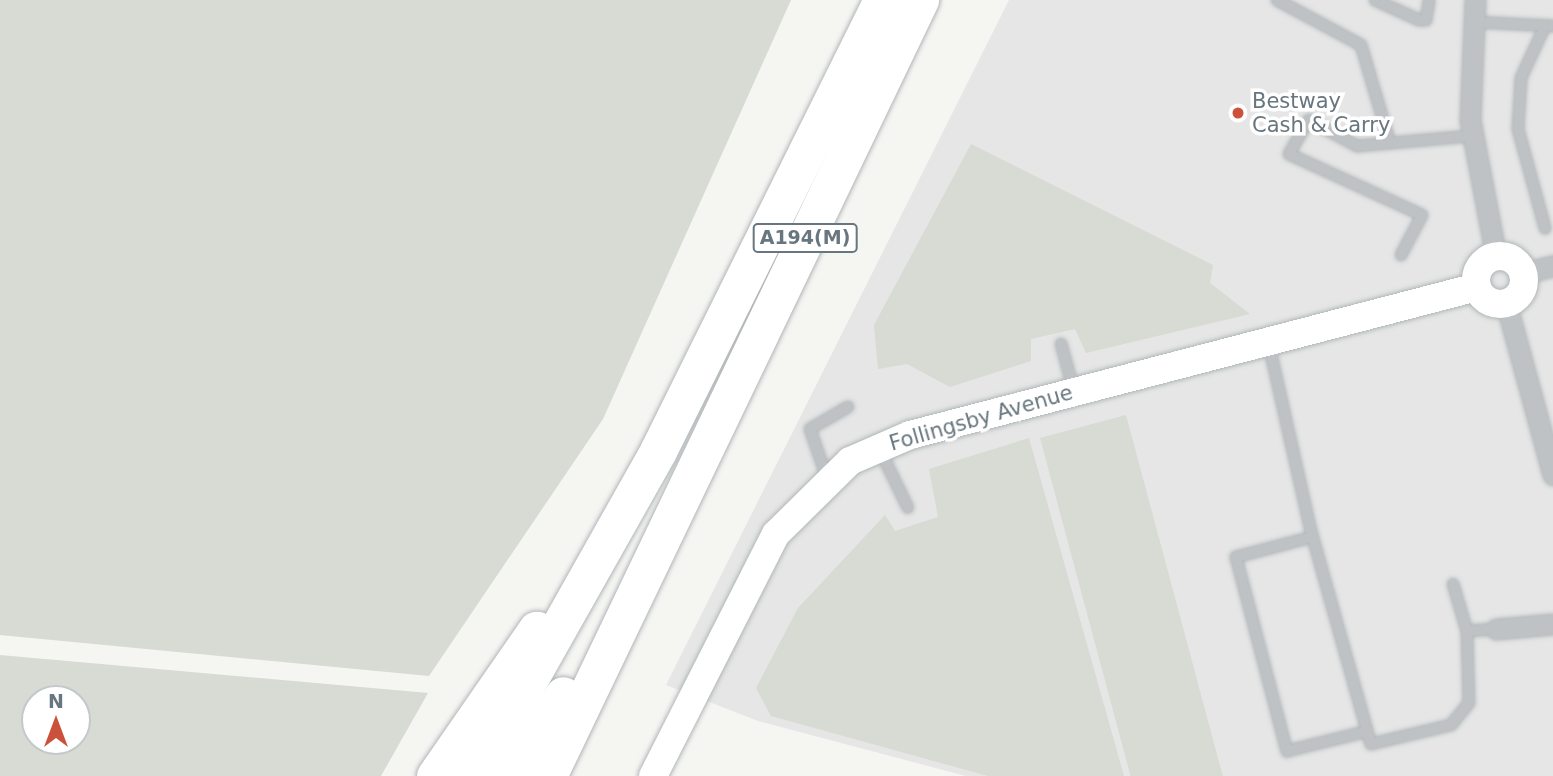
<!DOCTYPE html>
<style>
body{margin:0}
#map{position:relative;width:1553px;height:776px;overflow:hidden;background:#f5f5f2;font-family:"DejaVu Sans",sans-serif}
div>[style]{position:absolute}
.built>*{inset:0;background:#e5e6e5}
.green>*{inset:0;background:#d7dbd3;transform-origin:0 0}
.roads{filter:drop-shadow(0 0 2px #b1b6b9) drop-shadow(0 0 2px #b1b6b9)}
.lane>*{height:10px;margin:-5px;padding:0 5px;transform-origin:5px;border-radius:5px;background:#bfc2c5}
.street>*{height:19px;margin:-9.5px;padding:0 9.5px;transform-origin:9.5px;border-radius:9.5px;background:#bfc2c5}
.secondary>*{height:28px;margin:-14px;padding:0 14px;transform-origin:14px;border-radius:14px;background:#fff}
.secondary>.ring{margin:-14px;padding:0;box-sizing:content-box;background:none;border:28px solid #fff;border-radius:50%}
.highway>*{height:37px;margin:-18.5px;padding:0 18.5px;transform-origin:18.5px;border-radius:18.5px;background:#fff}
.dots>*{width:19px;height:19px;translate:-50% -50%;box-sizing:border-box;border:4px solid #fff;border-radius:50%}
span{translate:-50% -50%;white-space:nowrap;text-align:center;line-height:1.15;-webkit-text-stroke:7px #fff;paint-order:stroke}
.shield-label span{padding:2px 5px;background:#fff;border:2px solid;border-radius:5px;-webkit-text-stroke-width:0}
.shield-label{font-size:19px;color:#68767f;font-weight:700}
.poi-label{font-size:21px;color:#68767f}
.left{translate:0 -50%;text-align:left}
.street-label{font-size:21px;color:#68767f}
.north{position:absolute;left:21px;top:685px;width:70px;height:70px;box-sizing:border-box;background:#fff;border:2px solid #c3c8cc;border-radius:50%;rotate:0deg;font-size:19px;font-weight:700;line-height:28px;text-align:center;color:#68767f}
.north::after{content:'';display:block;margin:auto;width:24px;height:32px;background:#cc513a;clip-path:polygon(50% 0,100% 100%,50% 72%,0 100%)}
</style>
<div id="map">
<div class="built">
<div style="clip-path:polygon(1009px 0,1553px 0,1553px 776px,966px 776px,758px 721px,666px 685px)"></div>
</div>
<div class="green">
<div style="clip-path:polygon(0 0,791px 0,603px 419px,429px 676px,0 635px)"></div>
<div style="clip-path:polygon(971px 144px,1213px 265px,1210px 283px,1250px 314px,1086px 353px,1075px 329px,1031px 339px,1031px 361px,950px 387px,907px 364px,878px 369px,874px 325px)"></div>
<div style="left:1126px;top:415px;width:374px;height:89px;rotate:75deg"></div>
<div style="clip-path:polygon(1029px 438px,1124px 776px,988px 776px,771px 716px,756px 688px,798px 608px,885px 515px,895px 531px,938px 517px,929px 469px)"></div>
<div style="clip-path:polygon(evenodd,0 655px,428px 693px,381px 776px,0 776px,0 655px,35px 699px,77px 699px,77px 741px,35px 741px,35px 699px)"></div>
</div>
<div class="roads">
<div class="lane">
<div style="left:1277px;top:0;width:95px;rotate:28.2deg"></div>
<div style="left:1361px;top:45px;width:102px;rotate:73.5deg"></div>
<div style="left:1375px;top:0;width:48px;rotate:24.4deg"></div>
<div style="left:1419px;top:20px;width:7px"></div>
<div style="left:1426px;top:20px;width:20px;rotate:-81deg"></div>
<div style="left:1473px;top:22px;width:80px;rotate:2.9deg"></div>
<div style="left:1545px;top:26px;width:57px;rotate:114.8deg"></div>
<div style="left:1521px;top:78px;width:51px;rotate:93.4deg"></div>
<div style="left:1518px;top:129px;width:103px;rotate:74.7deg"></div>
<div style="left:1401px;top:255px;width:45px;rotate:-62.3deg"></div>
<div style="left:1422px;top:215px;width:146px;rotate:-155.4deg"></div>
<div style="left:1289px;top:154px;width:39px;rotate:-60deg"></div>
<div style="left:1309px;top:120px;width:55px;rotate:28.4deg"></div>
<div style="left:1357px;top:146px;width:114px;rotate:-5deg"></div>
<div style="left:1061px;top:344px;width:49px;rotate:74.5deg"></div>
<div style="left:1269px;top:345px;width:191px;rotate:77.3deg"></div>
<div style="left:1311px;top:531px;width:221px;rotate:74.3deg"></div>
<div style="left:1371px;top:744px;width:82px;rotate:-13.4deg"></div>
<div style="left:1451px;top:725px;width:28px;rotate:-51deg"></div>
<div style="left:1469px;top:703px;width:72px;rotate:-91.6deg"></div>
<div style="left:1467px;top:631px;width:49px;rotate:-106.6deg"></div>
<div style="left:880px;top:450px;width:64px;rotate:64.2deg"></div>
<div style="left:827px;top:478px;width:52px;rotate:-109.1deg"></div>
<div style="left:810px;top:429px;width:44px;rotate:-30.1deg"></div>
<div style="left:1312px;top:537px;width:79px;rotate:165.3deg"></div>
<div style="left:1236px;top:557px;width:201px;rotate:75.3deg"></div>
<div style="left:1287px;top:751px;width:79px;rotate:-13.9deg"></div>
<div style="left:1467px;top:631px;width:29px;rotate:-4deg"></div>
</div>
<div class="street">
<div style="left:1475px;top:0;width:120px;rotate:92.4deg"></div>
<div style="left:1470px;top:120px;width:138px;rotate:79.2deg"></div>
<div style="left:1524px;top:273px;width:30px;rotate:-14deg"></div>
<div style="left:1506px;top:303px;width:178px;rotate:74.7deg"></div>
<div style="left:1496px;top:629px;width:57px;rotate:-5deg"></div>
</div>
<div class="secondary">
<div class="ring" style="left:1476px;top:256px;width:20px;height:20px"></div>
<div style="left:653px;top:776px;width:271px;rotate:-63.1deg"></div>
<div style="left:776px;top:534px;width:104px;rotate:-44.6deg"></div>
<div style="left:850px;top:461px;width:65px;rotate:-23.4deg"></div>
<div style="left:910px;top:435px;width:586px;rotate:-14.63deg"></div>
</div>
<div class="highway">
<div style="left:435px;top:776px;width:178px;rotate:-55.3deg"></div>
<div style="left:475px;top:776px;width:373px;rotate:-60.6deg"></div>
<div style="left:658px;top:451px;width:504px;rotate:-63.59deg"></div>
<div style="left:513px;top:776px;width:95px;rotate:-58.3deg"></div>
<div style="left:548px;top:776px;width:861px;rotate:-64.39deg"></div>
</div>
</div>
<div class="dots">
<div style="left:1238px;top:113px;background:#cc513a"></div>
</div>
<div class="shield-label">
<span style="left:805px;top:238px">A194(M)</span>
</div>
<div class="poi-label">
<span class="left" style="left:1252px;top:113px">Bestway<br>Cash &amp; Carry</span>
</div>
<div class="street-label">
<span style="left:981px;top:418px;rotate:-16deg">Follingsby Avenue</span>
</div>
<div class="north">N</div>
</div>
